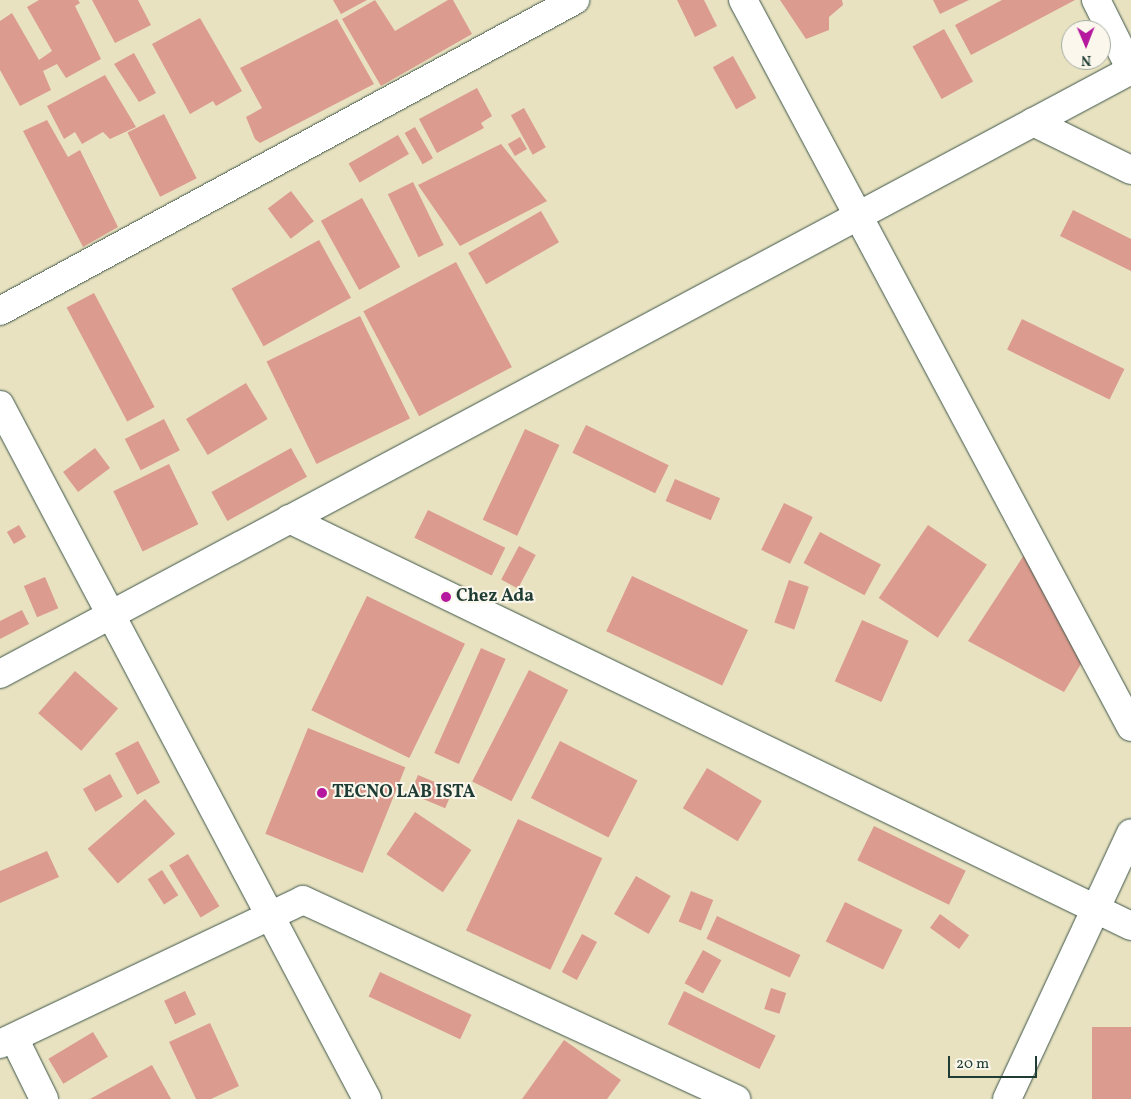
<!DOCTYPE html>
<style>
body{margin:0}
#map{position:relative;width:1131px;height:1099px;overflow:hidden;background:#e8e2c0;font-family:Vollkorn,serif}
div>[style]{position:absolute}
.building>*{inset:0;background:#db9b8e;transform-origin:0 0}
.roads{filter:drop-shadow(0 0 1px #3d5649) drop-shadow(0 0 1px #3d5649)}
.minor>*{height:28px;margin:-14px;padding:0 14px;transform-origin:14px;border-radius:14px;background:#fff}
.dots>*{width:14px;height:14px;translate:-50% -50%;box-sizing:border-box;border:2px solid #fbf7ec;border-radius:50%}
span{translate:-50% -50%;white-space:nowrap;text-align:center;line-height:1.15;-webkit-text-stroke:4px #fbf7ec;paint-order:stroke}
.poi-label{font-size:18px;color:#1f3d34;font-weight:700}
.left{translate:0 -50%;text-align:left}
.north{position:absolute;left:1061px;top:20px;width:50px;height:50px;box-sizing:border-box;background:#fbf7ec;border:1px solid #a3ada2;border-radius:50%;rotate:179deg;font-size:14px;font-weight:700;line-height:20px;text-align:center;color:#1f3d34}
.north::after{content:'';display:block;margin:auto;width:18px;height:22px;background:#b5179e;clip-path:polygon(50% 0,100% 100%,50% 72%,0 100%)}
.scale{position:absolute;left:948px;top:1056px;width:89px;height:22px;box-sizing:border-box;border:2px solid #1f3d34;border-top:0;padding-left:6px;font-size:15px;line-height:18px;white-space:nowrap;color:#1f3d34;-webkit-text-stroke:4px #fbf7ec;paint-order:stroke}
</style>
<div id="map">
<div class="building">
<div style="clip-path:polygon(39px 0,78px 0,80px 3px,75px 6px,101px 59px,66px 78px,57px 64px,43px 71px,51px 90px,20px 106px,0 70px,0 21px,12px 13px,39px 60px,52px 51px,27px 7px)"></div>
<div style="clip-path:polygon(92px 0,138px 0,151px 25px,115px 43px)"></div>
<div style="clip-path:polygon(333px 0,367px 0,341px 14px)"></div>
<div style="clip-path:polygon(375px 0,395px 31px,448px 0,453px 0,472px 34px,381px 86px,342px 19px)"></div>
<div style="clip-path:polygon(677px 0,704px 0,717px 26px,695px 37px)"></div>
<div style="clip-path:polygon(780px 0,842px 0,843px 5px,829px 17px,829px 30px,806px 39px)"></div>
<div style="clip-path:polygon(933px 0,969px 0,940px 14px)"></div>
<div style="clip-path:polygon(1002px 0,1075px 0,971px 55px,955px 25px)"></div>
<div style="clip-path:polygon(200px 18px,242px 91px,216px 106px,213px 101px,190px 114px,152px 44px)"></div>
<div style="clip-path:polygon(337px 19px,374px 84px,260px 143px,255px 139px,246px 117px,262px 108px,240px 68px)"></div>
<div style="left:944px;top:29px;width:60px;height:36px;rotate:61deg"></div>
<div style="clip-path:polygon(134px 53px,156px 93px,139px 102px,114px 64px)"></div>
<div style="left:733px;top:56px;width:48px;height:23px;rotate:61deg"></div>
<div style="clip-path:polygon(105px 75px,136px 127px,110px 139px,103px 132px,82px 144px,75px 132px,64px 139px,47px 106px)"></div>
<div style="clip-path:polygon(477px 88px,492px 116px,481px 123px,484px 128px,437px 153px,419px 119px)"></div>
<div style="left:524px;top:108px;width:45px;height:15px;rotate:61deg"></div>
<div style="left:164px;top:114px;width:72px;height:41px;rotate:63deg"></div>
<div style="clip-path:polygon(47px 120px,68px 157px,80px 150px,118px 227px,83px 247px,23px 131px)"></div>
<div style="left:415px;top:127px;width:36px;height:12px;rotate:60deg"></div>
<div style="left:398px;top:135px;width:22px;height:57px;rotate:60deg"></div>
<div style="left:520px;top:137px;width:14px;height:14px;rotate:60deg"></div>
<div style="clip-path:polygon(501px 144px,547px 201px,460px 246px,418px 185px)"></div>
<div style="left:413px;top:182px;width:70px;height:28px;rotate:64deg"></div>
<div style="left:291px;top:191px;width:38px;height:29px;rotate:53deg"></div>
<div style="left:362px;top:198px;width:79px;height:47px;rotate:61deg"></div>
<div style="clip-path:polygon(1073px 210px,1131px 239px,1131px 271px,1060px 236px)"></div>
<div style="left:541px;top:211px;width:36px;height:84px;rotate:60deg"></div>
<div style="left:319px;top:240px;width:66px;height:100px;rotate:61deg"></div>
<div style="left:456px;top:262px;width:119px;height:105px;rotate:62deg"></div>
<div style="left:94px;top:293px;width:129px;height:31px;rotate:62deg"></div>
<div style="left:360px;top:316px;width:114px;height:104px;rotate:64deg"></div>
<div style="left:1022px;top:319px;width:114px;height:34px;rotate:26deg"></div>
<div style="left:246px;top:383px;width:42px;height:70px;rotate:59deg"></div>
<div style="left:164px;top:419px;width:35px;height:44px;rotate:63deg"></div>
<div style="left:586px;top:425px;width:92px;height:31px;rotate:26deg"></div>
<div style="left:525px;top:429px;width:38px;height:100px;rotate:25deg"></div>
<div style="left:95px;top:448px;width:25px;height:40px;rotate:53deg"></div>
<div style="left:291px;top:448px;width:33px;height:91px;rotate:61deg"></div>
<div style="left:169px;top:464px;width:67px;height:62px;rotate:64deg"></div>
<div style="left:675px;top:479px;width:49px;height:24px;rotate:23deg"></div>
<div style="left:784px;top:503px;width:32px;height:52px;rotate:26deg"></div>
<div style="left:428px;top:510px;width:86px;height:31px;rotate:26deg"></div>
<div style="left:19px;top:525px;width:14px;height:14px;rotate:60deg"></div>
<div style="left:928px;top:525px;width:71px;height:88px;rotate:34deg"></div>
<div style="left:820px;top:532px;width:69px;height:35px;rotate:28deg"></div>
<div style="left:519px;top:546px;width:19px;height:38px;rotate:28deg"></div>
<div style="clip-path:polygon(1024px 555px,1084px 659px,1064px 692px,968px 641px)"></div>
<div style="left:632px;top:576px;width:128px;height:61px;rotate:25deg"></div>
<div style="left:45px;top:577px;width:34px;height:23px;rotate:67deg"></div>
<div style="left:789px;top:580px;width:21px;height:45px;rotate:19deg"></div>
<div style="left:367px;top:596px;width:109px;height:127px;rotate:26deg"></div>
<div style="clip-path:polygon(22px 610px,29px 624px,0 639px,0 621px)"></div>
<div style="left:862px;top:620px;width:51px;height:67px;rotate:24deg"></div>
<div style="left:481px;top:648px;width:27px;height:115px;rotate:24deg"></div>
<div style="left:529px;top:670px;width:44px;height:125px;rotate:27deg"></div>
<div style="left:75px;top:671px;width:57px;height:56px;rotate:41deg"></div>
<div style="left:308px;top:728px;width:105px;height:114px;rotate:22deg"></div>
<div style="left:138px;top:741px;width:47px;height:26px;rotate:62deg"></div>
<div style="left:560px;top:741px;width:87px;height:64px;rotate:27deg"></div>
<div style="left:707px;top:768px;width:64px;height:47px;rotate:31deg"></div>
<div style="left:110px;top:774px;width:26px;height:31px;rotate:61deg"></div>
<div style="left:418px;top:775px;width:38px;height:20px;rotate:23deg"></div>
<div style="left:145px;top:799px;width:46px;height:76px;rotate:49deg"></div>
<div style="left:415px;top:812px;width:68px;height:51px;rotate:34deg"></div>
<div style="left:518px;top:819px;width:93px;height:123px;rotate:25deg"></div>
<div style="left:874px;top:826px;width:102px;height:38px;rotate:26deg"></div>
<div style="clip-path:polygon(47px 851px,59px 877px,0 903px,0 871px)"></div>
<div style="left:188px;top:854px;width:61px;height:22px;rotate:59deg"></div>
<div style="left:162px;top:870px;width:30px;height:17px;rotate:57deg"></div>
<div style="left:636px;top:876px;width:40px;height:44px;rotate:30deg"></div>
<div style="left:691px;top:891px;width:24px;height:33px;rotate:22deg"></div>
<div style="left:845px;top:902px;width:64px;height:44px;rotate:26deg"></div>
<div style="left:940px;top:914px;width:36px;height:17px;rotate:36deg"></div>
<div style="left:717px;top:916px;width:92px;height:25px;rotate:25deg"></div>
<div style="left:582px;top:934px;width:17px;height:43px;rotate:28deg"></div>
<div style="left:703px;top:950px;width:21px;height:38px;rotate:29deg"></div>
<div style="left:380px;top:972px;width:101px;height:27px;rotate:25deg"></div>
<div style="left:771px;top:988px;width:16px;height:22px;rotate:18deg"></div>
<div style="left:185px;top:991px;width:26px;height:23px;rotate:65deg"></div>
<div style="left:684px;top:991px;width:102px;height:37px;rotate:26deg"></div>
<div style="clip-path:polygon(210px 1023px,239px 1086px,211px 1099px,196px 1099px,169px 1042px)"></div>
<div style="left:1131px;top:1027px;width:72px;height:39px;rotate:90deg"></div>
<div style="left:93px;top:1032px;width:29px;height:52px;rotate:59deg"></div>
<div style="clip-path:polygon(564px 1040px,621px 1080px,607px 1099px,522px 1099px)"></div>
<div style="clip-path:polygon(152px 1065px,171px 1099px,90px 1099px)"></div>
</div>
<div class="roads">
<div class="minor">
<div style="left:743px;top:0;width:824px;rotate:61.91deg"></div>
<div style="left:1096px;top:0;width:78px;rotate:63.4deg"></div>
<div style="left:1033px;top:122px;width:109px;rotate:26.1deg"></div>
<div style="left:0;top:311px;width:654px;rotate:-28.41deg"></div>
<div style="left:0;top:405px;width:785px;rotate:62.13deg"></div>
<div style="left:289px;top:519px;width:935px;rotate:25.8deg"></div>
<div style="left:0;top:674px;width:1282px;rotate:-28.1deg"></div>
<div style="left:14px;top:1038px;width:68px;rotate:63.8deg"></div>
<div style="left:0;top:1044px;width:335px;rotate:-25.4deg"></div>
<div style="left:303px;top:900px;width:477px;rotate:24.7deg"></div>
<div style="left:1007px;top:1099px;width:293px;rotate:-65deg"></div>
</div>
</div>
<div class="dots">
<div style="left:446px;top:597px;background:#b5179e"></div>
<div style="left:322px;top:793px;background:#b5179e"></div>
</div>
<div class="poi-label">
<span class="left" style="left:456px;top:597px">Chez Ada</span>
<span class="left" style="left:332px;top:793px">TECNO LAB ISTA</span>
</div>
<div class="north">N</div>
<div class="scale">20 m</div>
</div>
